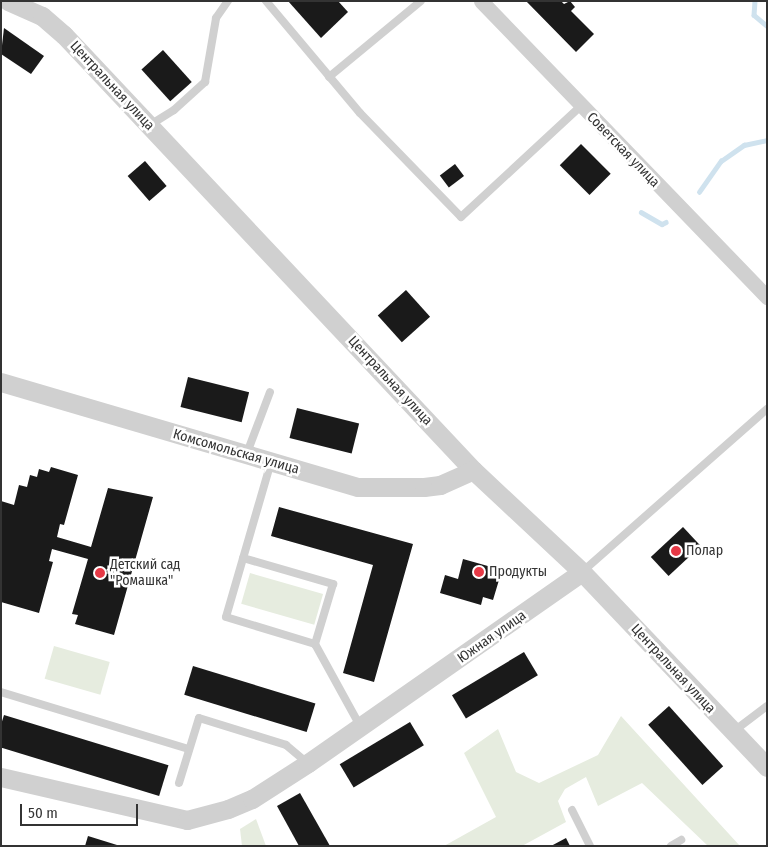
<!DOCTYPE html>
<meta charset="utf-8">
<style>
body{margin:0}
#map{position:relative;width:768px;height:847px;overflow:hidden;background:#fff;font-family:"Fira Sans Condensed",sans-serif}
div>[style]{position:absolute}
.green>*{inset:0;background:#e6ecdf;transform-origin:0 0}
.stream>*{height:4.5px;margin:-2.25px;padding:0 2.25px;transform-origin:2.25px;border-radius:2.25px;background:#cfe2ee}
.building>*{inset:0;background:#1a1a1a;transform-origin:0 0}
.service>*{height:8px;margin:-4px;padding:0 4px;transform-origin:4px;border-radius:4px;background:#d0d0d0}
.minor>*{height:15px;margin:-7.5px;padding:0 7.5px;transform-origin:7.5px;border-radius:7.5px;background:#d0d0d0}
.tertiary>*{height:19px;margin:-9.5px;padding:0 9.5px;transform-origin:9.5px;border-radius:9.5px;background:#d0d0d0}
.dots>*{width:14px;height:14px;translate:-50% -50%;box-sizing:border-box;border:2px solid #fff;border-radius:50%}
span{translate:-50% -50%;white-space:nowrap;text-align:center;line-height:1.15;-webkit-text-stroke:5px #fff;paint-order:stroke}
.street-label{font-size:14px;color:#333}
.poi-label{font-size:14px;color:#333}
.left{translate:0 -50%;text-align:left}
.frame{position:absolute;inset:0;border:2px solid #333;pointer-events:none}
.scale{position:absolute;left:20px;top:804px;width:118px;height:22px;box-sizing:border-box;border:2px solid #333;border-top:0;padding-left:6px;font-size:15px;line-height:18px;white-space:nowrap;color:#333;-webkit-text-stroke:4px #fff;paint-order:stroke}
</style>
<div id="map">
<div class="green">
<div style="left:250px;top:573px;width:76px;height:32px;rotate:16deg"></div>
<div style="left:54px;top:646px;width:58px;height:34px;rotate:16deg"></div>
<div style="clip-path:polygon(621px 716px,740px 846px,708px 846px,642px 783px,598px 806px,586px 777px,565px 789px,558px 801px,566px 822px,522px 846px,444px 846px,496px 817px,464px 753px,498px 729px,516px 772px,539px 783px,598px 755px)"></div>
<div style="clip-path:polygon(256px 819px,266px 846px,242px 846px,240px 829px)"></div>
</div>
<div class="stream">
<div style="left:755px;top:1px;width:14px;rotate:94deg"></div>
<div style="left:754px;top:15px;width:17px;rotate:40deg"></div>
<div style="left:699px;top:192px;width:38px;rotate:-55deg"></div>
<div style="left:721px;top:161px;width:28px;rotate:-35deg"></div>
<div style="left:744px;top:145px;width:24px;rotate:-12deg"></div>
<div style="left:641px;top:212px;width:24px;rotate:30deg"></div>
<div style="left:662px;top:224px;width:4px;rotate:-27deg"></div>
</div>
<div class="building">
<div style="clip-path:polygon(288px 1px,338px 1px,348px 12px,321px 38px)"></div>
<div style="clip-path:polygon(526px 1px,561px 1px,564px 4px,570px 1px,575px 7px,571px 11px,594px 34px,576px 52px)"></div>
<div style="clip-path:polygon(4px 28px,44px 56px,31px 74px,1px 54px)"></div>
<div style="left:163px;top:50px;width:43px;height:29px;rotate:48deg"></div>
<div style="left:581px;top:144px;width:42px;height:30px;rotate:45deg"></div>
<div style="left:145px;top:161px;width:33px;height:23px;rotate:49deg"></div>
<div style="left:455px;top:164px;width:15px;height:19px;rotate:53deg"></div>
<div style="left:406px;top:290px;width:36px;height:38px;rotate:48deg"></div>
<div style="left:188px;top:377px;width:63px;height:31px;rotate:14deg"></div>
<div style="left:297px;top:408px;width:64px;height:31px;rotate:14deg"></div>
<div style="clip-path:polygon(51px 467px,78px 475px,64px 525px,60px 524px,57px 537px,91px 547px,108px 488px,153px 497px,114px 635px,75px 624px,78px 615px,72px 614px,88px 559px,52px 549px,49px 561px,53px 562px,39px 613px,1px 602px,1px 501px,14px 505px,19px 485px,27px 487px,30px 475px,37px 477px,39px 469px,49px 472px)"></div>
<div style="clip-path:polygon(279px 507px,413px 544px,374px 682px,343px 673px,373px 565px,271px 536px)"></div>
<div style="left:683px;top:527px;width:26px;height:44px;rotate:47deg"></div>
<div style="clip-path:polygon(463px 559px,502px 570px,493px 600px,483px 597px,481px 605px,440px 593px,445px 575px,458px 579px)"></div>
<div style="left:524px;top:652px;width:27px;height:84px;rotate:59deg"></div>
<div style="left:193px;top:666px;width:128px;height:30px;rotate:17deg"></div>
<div style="left:669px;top:706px;width:81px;height:28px;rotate:48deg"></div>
<div style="left:4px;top:715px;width:172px;height:32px;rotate:17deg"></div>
<div style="left:410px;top:722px;width:27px;height:82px;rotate:59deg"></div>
<div style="clip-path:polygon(300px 793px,330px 846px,299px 846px,277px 806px)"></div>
<div style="clip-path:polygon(88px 836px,117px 845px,117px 846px,85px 846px)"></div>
<div style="clip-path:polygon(566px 838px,570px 846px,551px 846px)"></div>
</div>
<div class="service">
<div style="left:266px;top:1px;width:146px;rotate:50deg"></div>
<div style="left:360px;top:113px;width:145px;rotate:45.8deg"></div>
<div style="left:461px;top:217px;width:163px;rotate:-42.8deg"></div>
<div style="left:329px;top:77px;width:119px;rotate:-39.6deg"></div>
<div style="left:150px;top:125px;width:28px;rotate:-32deg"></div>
<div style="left:174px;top:110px;width:42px;rotate:-42.1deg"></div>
<div style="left:205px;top:82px;width:65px;rotate:-80.2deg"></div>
<div style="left:216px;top:18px;width:21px;rotate:-55deg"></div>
<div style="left:247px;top:453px;width:65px;rotate:-69.3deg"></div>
<div style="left:271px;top:462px;width:161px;rotate:106.2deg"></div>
<div style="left:226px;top:617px;width:93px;rotate:16.9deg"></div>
<div style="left:315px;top:644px;width:94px;rotate:61.2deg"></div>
<div style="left:243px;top:558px;width:94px;rotate:16.1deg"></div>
<div style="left:333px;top:584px;width:63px;rotate:106.7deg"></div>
<div style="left:582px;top:572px;width:247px;rotate:-41.4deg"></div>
<div style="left:1px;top:692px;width:196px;rotate:16.9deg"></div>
<div style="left:734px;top:731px;width:41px;rotate:-37.1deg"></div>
<div style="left:179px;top:783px;width:68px;rotate:-72.9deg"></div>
<div style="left:199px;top:718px;width:91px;rotate:17.2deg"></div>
<div style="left:286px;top:745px;width:26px;rotate:40deg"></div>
<div style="left:572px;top:810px;width:40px;rotate:63.4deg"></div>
<div style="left:671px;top:846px;width:12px;rotate:-31deg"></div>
</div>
<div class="minor">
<div style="left:481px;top:1px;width:412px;rotate:46deg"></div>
</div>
<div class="tertiary">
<div style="left:8px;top:1px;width:37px;rotate:24deg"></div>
<div style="left:42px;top:16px;width:29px;rotate:41deg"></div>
<div style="left:64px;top:35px;width:597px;rotate:46.76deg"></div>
<div style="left:473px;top:470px;width:149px;rotate:43.1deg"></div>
<div style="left:582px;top:572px;width:269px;rotate:46.5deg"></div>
<div style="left:1px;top:382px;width:372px;rotate:16.4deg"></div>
<div style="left:358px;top:487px;width:66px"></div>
<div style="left:424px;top:487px;width:16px;rotate:-7deg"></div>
<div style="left:440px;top:485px;width:36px;rotate:-24deg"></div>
<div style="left:1px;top:777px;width:191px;rotate:13deg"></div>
<div style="left:187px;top:820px;width:42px;rotate:-15deg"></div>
<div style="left:228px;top:809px;width:26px;rotate:-23deg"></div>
<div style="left:252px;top:799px;width:67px;rotate:-32.7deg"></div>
<div style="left:308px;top:763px;width:334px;rotate:-34.9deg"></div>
</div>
<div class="dots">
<div style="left:676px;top:551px;background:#e63946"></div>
<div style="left:479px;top:572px;background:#e63946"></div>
<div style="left:100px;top:573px;background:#e63946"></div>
</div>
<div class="street-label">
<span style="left:112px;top:86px;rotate:47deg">Центральная улица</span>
<span style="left:623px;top:150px;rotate:46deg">Советская улица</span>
<span style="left:390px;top:381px;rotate:47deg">Центральная улица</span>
<span style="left:236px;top:452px;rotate:16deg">Комсомольская улица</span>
<span style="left:492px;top:637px;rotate:-35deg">Южная улица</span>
<span style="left:673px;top:669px;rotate:47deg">Центральная улица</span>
</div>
<div class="poi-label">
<span class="left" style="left:686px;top:551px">Полар</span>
<span class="left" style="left:110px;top:573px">Детский сад<br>"Ромашка"</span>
<span class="left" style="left:489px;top:572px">Продукты</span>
</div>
<div class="frame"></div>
<div class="scale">50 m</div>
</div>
